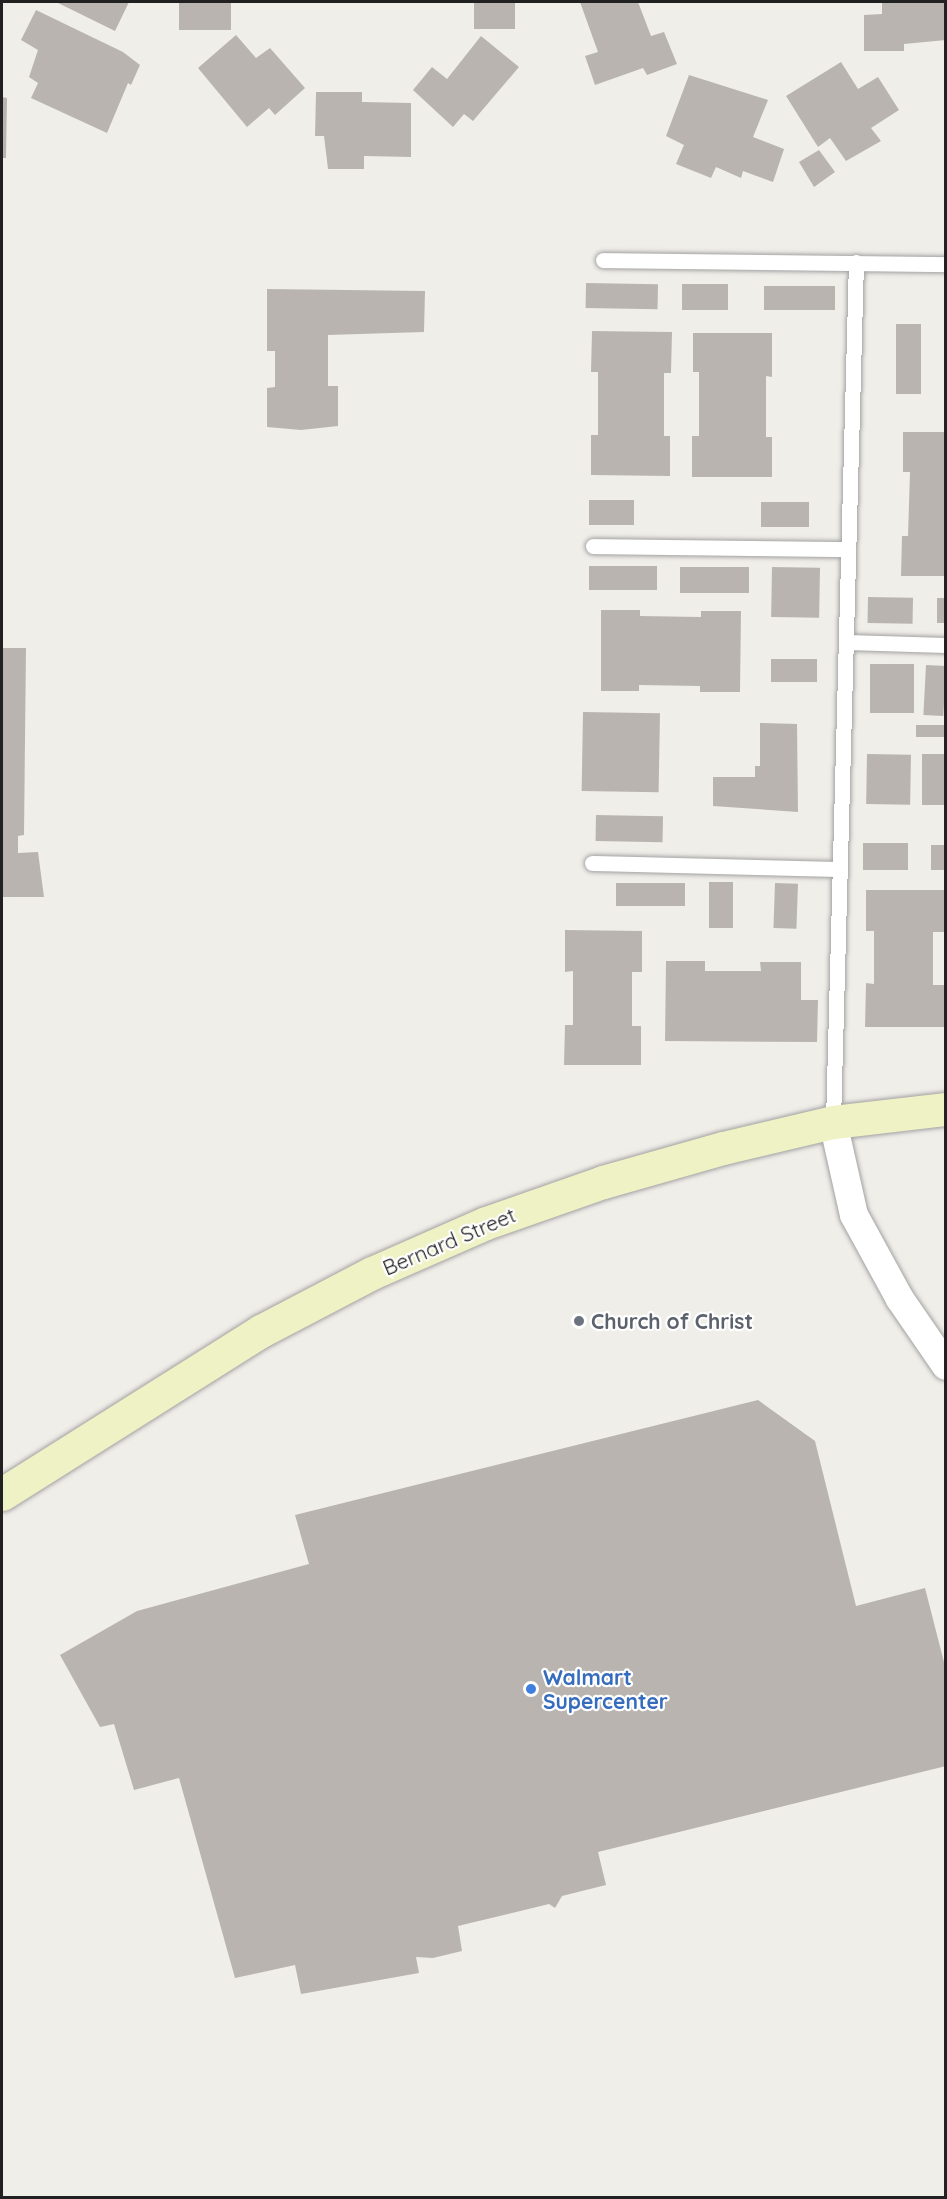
<!DOCTYPE html>
<style>
body{margin:0}
#map{position:relative;width:947px;height:2199px;overflow:hidden;background:#f0eee9;font-family:Quicksand,sans-serif}
div>[style]{position:absolute}
.building>*{inset:0;background:#b9b4af;transform-origin:0 0}
.roads{filter:drop-shadow(0 0 2px #a2a2a2) drop-shadow(0 0 2px #a2a2a2)}
.lane>*{height:15px;margin:-7.5px;padding:0 7.5px;transform-origin:7.5px;border-radius:7.5px;background:#fff}
.street>*{height:28px;margin:-14px;padding:0 14px;transform-origin:14px;border-radius:14px;background:#fff}
.secondary>*{height:33px;margin:-16.5px;padding:0 16.5px;transform-origin:16.5px;border-radius:16.5px;background:#eff2c5}
.dots>*{width:16px;height:16px;translate:-50% -50%;box-sizing:border-box;border:3px solid #fff;border-radius:50%}
span{translate:-50% -50%;white-space:nowrap;text-align:center;line-height:1.15;-webkit-text-stroke:4.5px #fff;paint-order:stroke}
.street-label{font-size:21px;color:#212121}
.worship-label{font-size:21px;color:#5b616d;font-weight:700}
.left{translate:0 -50%;text-align:left}
.shop-label{font-size:21px;color:#366cbe;font-weight:700}
.frame{position:absolute;inset:0;border:3px solid #212121;pointer-events:none}
</style>
<div id="map">
<div class="building">
<div style="clip-path:polygon(56px 2px,129px 2px,115px 31px)"></div>
<div style="left:179px;top:2px;width:52px;height:28px"></div>
<div style="left:474px;top:2px;width:41px;height:27px"></div>
<div style="clip-path:polygon(580px 2px,638px 2px,651px 36px,664px 32px,677px 64px,647px 75px,643px 68px,595px 85px,585px 56px,598px 52px)"></div>
<div style="clip-path:polygon(882px 2px,946px 2px,946px 40px,904px 44px,904px 51px,864px 51px,864px 15px,882px 14px)"></div>
<div style="clip-path:polygon(36px 10px,123px 52px,140px 65px,131px 85px,128px 83px,107px 133px,31px 98px,38px 83px,29px 77px,38px 50px,21px 40px)"></div>
<div style="clip-path:polygon(236px 35px,256px 58px,270px 48px,305px 88px,275px 115px,269px 108px,247px 127px,198px 68px)"></div>
<div style="clip-path:polygon(481px 36px,519px 67px,473px 121px,464px 114px,453px 127px,413px 90px,432px 67px,447px 79px)"></div>
<div style="clip-path:polygon(841px 62px,858px 89px,878px 77px,899px 110px,871px 128px,881px 141px,846px 161px,830px 138px,818px 147px,786px 96px)"></div>
<div style="clip-path:polygon(689px 75px,768px 100px,753px 137px,784px 149px,773px 182px,743px 171px,741px 178px,716px 167px,711px 178px,676px 164px,684px 145px,666px 136px)"></div>
<div style="clip-path:polygon(316px 92px,362px 92px,362px 102px,411px 103px,411px 157px,364px 156px,364px 169px,328px 169px,324px 136px,315px 136px)"></div>
<div style="clip-path:polygon(2px 97px,7px 98px,6px 158px,2px 158px)"></div>
<div style="clip-path:polygon(819px 150px,835px 172px,814px 187px,799px 162px)"></div>
<div style="left:586px;top:283px;width:72px;height:25px;rotate:1deg"></div>
<div style="left:682px;top:284px;width:46px;height:26px"></div>
<div style="left:764px;top:286px;width:71px;height:24px"></div>
<div style="clip-path:polygon(267px 289px,425px 291px,424px 332px,328px 335px,328px 386px,338px 386px,338px 426px,301px 430px,267px 427px,267px 388px,275px 387px,275px 351px,267px 351px)"></div>
<div style="left:896px;top:324px;width:25px;height:70px"></div>
<div style="clip-path:polygon(592px 331px,672px 332px,671px 373px,664px 373px,664px 436px,670px 436px,670px 476px,591px 475px,591px 435px,598px 435px,598px 372px,591px 372px)"></div>
<div style="clip-path:polygon(693px 333px,772px 333px,772px 377px,766px 376px,766px 437px,772px 437px,772px 477px,692px 477px,692px 436px,699px 436px,699px 372px,693px 372px)"></div>
<div style="clip-path:polygon(903px 432px,946px 432px,946px 576px,901px 576px,902px 536px,908px 536px,910px 472px,903px 472px)"></div>
<div style="left:589px;top:500px;width:45px;height:25px"></div>
<div style="left:761px;top:502px;width:48px;height:25px"></div>
<div style="left:589px;top:566px;width:68px;height:24px"></div>
<div style="left:680px;top:567px;width:69px;height:26px"></div>
<div style="left:772px;top:567px;width:48px;height:50px;rotate:1deg"></div>
<div style="left:868px;top:597px;width:45px;height:26px;rotate:1deg"></div>
<div style="left:937px;top:598px;width:9px;height:25px"></div>
<div style="clip-path:polygon(601px 610px,640px 610px,640px 616px,701px 617px,701px 611px,741px 611px,740px 692px,700px 692px,700px 686px,639px 685px,639px 691px,601px 691px)"></div>
<div style="clip-path:polygon(2px 648px,26px 648px,24px 835px,18px 836px,18px 853px,38px 852px,44px 897px,2px 897px)"></div>
<div style="left:771px;top:659px;width:46px;height:23px"></div>
<div style="left:870px;top:664px;width:44px;height:49px"></div>
<div style="left:926px;top:665px;width:20px;height:50px;rotate:3deg"></div>
<div style="left:583px;top:712px;width:77px;height:79px;rotate:1deg"></div>
<div style="clip-path:polygon(760px 723px,797px 724px,798px 812px,713px 806px,713px 777px,755px 777px,755px 766px,760px 766px)"></div>
<div style="left:916px;top:725px;width:30px;height:12px"></div>
<div style="left:867px;top:754px;width:44px;height:50px;rotate:1deg"></div>
<div style="left:922px;top:754px;width:24px;height:51px"></div>
<div style="left:596px;top:815px;width:67px;height:26px;rotate:1deg"></div>
<div style="left:863px;top:843px;width:45px;height:27px"></div>
<div style="left:931px;top:845px;width:15px;height:25px"></div>
<div style="left:709px;top:882px;width:24px;height:46px"></div>
<div style="left:616px;top:883px;width:69px;height:23px"></div>
<div style="left:775px;top:883px;width:23px;height:45px;rotate:2deg"></div>
<div style="clip-path:polygon(866px 890px,945px 890px,944px 932px,933px 932px,933px 985px,946px 985px,946px 1027px,865px 1027px,866px 983px,874px 984px,874px 931px,866px 931px)"></div>
<div style="clip-path:polygon(565px 930px,642px 931px,642px 972px,632px 972px,632px 1026px,641px 1026px,641px 1065px,564px 1065px,565px 1025px,573px 1025px,573px 971px,565px 972px)"></div>
<div style="clip-path:polygon(666px 961px,705px 961px,705px 971px,761px 971px,760px 962px,801px 962px,801px 1000px,818px 1000px,817px 1042px,665px 1041px)"></div>
<div style="clip-path:polygon(758px 1400px,815px 1441px,856px 1606px,925px 1588px,946px 1670px,946px 1766px,598px 1852px,606px 1885px,562px 1896px,555px 1908px,549px 1904px,458px 1926px,462px 1951px,433px 1958px,416px 1957px,419px 1973px,301px 1994px,295px 1965px,235px 1978px,179px 1778px,134px 1790px,114px 1724px,100px 1727px,60px 1655px,137px 1611px,309px 1564px,295px 1515px)"></div>
</div>
<div class="roads">
<div class="lane">
<div style="left:603px;top:260px;width:343px;rotate:0.7deg"></div>
<div style="left:593px;top:546px;width:255px;rotate:0.7deg"></div>
<div style="left:846px;top:642px;width:100px;rotate:1.7deg"></div>
<div style="left:592px;top:863px;width:248px;rotate:1.4deg"></div>
<div style="left:833px;top:1122px;width:860px;rotate:-88.47deg"></div>
</div>
<div class="street">
<div style="left:833px;top:1122px;width:95px;rotate:77.3deg"></div>
<div style="left:854px;top:1215px;width:96px;rotate:61.3deg"></div>
<div style="left:900px;top:1299px;width:81px;rotate:55.5deg"></div>
</div>
<div class="secondary">
<div style="left:2px;top:1494px;width:306px;rotate:-32.2deg"></div>
<div style="left:261px;top:1331px;width:125px;rotate:-27.6deg"></div>
<div style="left:372px;top:1273px;width:124px;rotate:-23.7deg"></div>
<div style="left:486px;top:1223px;width:124px;rotate:-19.3deg"></div>
<div style="left:603px;top:1182px;width:125px;rotate:-15.8deg"></div>
<div style="left:723px;top:1148px;width:113px;rotate:-13.3deg"></div>
<div style="left:833px;top:1122px;width:114px;rotate:-6.6deg"></div>
</div>
</div>
<div class="dots">
<div style="left:579px;top:1321px;background:#6b7280"></div>
<div style="left:531px;top:1689px;background:#3f7fe0"></div>
</div>
<div class="street-label">
<span style="left:449px;top:1241px;rotate:-23deg">Bernard Street</span>
</div>
<div class="worship-label">
<span class="left" style="left:591px;top:1321px">Church of Christ</span>
</div>
<div class="shop-label">
<span class="left" style="left:543px;top:1689px">Walmart<br>Supercenter</span>
</div>
<div class="frame"></div>
</div>
